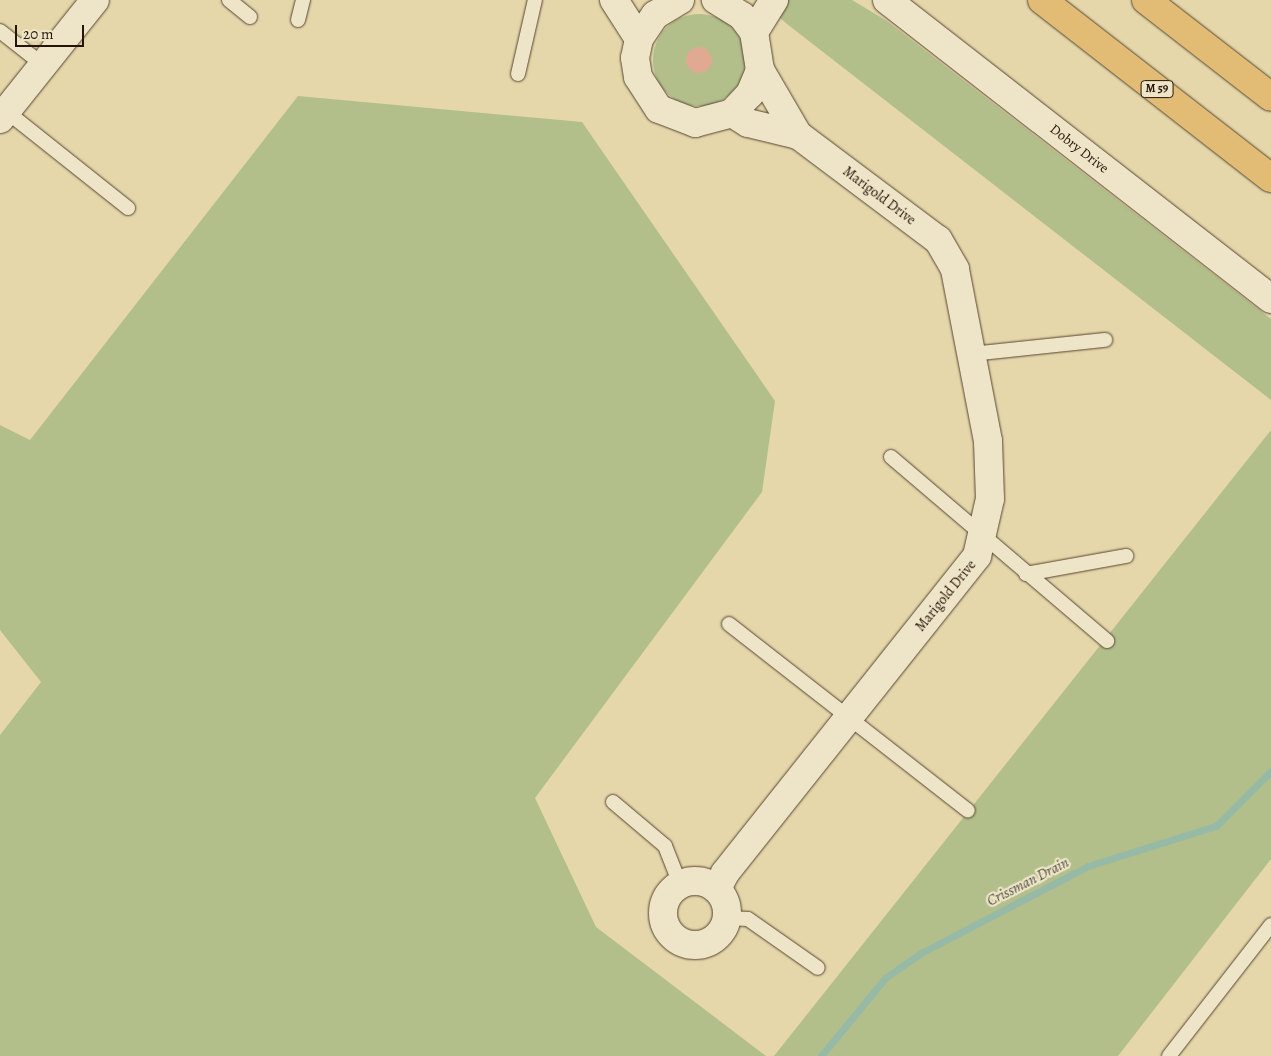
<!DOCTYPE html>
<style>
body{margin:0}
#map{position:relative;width:1271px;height:1056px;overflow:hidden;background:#e5d7aa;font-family:Alegreya,serif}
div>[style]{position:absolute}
.green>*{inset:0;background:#b2bf8b}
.round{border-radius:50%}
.stream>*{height:7px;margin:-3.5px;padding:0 3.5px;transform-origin:3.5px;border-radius:3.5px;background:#96baa6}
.building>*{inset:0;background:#e0aa92}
.roads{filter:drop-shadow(0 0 1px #564530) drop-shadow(0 0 1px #564530)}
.lane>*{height:14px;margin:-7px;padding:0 7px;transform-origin:7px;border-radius:7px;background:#eee5c8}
.street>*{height:28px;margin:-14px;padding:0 14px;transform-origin:14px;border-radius:14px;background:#eee5c8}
.street>.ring{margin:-14px;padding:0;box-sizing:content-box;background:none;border:28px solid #eee5c8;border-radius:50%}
.secondary>*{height:28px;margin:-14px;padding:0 14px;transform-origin:14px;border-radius:14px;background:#eee5c8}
.highway>*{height:28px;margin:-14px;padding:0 14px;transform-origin:14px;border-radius:14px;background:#e2bc75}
span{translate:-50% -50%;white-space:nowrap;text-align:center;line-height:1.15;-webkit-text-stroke:4.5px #eee5c8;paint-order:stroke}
.shield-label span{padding:1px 4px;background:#eee5c8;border:1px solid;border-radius:4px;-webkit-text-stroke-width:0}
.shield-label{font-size:12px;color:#271408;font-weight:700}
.street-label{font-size:14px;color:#271408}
.water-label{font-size:15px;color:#4e4e3f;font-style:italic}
.scale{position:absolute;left:15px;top:25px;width:69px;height:22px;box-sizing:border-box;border:2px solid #271408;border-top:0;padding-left:6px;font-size:15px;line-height:18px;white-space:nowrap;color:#271408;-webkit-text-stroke:4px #eee5c8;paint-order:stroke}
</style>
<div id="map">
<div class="green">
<div style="clip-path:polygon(785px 0,852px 0,887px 21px,1271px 319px,1271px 400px,787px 24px,779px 17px)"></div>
<div class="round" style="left:653px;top:14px;width:92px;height:92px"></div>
<div style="clip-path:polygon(298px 96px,582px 122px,775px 401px,762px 492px,535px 798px,596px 927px,766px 1056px,0 1056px,0 735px,41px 682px,0 630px,0 425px,30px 440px)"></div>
<div style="clip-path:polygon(1271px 430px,1271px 859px,1118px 1056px,774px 1056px)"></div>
</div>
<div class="stream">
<div style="left:821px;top:1056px;width:101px;rotate:-50.6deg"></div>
<div style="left:885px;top:978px;width:44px;rotate:-34.8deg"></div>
<div style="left:921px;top:953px;width:188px;rotate:-27.5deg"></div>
<div style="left:1088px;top:866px;width:134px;rotate:-17.4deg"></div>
<div style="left:1216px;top:826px;width:78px;rotate:-45deg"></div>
</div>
<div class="building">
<div class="round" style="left:686px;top:47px;width:26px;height:26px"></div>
</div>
<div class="roads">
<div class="lane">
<div style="left:229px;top:0;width:27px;rotate:39deg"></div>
<div style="left:298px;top:20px;width:21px;rotate:-76deg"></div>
<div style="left:0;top:31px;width:55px;rotate:38.3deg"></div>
<div style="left:518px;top:74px;width:76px;rotate:-77.1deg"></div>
<div style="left:6px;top:111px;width:156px;rotate:38.5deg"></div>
<div style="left:971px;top:354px;width:135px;rotate:-6deg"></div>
<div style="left:891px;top:457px;width:284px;rotate:40.4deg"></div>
<div style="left:1026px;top:574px;width:102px;rotate:-10.2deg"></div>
<div style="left:729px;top:624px;width:303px;rotate:38deg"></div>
<div style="left:613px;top:802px;width:68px;rotate:40.2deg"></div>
<div style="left:665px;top:846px;width:41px;rotate:68.5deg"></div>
<div style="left:727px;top:918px;width:21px;rotate:3deg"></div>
<div style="left:748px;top:919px;width:85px;rotate:35deg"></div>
<div style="left:1169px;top:1056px;width:166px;rotate:-52.1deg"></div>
</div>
<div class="street">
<div style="left:614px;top:0;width:46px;rotate:57.3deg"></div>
<div style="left:680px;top:0;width:29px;rotate:149deg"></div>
<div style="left:655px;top:15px;width:29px;rotate:124deg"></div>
<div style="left:639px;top:39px;width:19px;rotate:102deg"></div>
<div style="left:635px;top:58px;width:19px;rotate:81deg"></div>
<div style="left:638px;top:77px;width:38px;rotate:57deg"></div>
<div style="left:659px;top:109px;width:39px;rotate:21deg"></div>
<div style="left:695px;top:123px;width:38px;rotate:-15deg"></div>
<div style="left:732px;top:113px;width:26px;rotate:-47deg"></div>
<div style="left:750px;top:94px;width:26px;rotate:-67deg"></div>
<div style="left:760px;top:70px;width:38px;rotate:-99deg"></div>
<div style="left:754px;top:32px;width:20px;rotate:-127deg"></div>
<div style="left:742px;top:16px;width:31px;rotate:-148deg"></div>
<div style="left:754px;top:32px;width:38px;rotate:-58deg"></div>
<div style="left:732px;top:113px;width:19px;rotate:32deg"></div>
<div style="left:748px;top:123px;width:51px;rotate:13.5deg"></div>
<div style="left:0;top:119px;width:152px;rotate:-51.4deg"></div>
<div class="ring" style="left:663px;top:881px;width:36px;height:36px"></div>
<div style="left:717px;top:889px;width:18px;rotate:-63deg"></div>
<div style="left:725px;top:873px;width:405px;rotate:-51.5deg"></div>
<div style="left:977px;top:556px;width:58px;rotate:-77.2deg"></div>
<div style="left:990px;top:499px;width:58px;rotate:-92deg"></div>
<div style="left:988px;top:441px;width:175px;rotate:-100.9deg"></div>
<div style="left:955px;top:269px;width:34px;rotate:-120deg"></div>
<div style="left:938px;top:240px;width:175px;rotate:-143.1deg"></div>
<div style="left:798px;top:135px;width:75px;rotate:-120.3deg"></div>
</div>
<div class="secondary">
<div style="left:887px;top:0;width:487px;rotate:37.9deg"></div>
</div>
<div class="highway">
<div style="left:1042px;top:0;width:290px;rotate:37.9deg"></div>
<div style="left:1146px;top:0;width:158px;rotate:37.8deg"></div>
</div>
</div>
<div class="shield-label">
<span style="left:1157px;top:89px">M 59</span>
</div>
<div class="street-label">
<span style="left:1079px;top:149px;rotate:38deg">Dobry Drive</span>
<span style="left:879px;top:196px;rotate:37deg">Marigold Drive</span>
<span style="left:946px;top:596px;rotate:-51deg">Marigold Drive</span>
</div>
<div class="water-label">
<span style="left:1028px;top:882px;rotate:-27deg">Crissman Drain</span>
</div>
<div class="scale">20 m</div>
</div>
